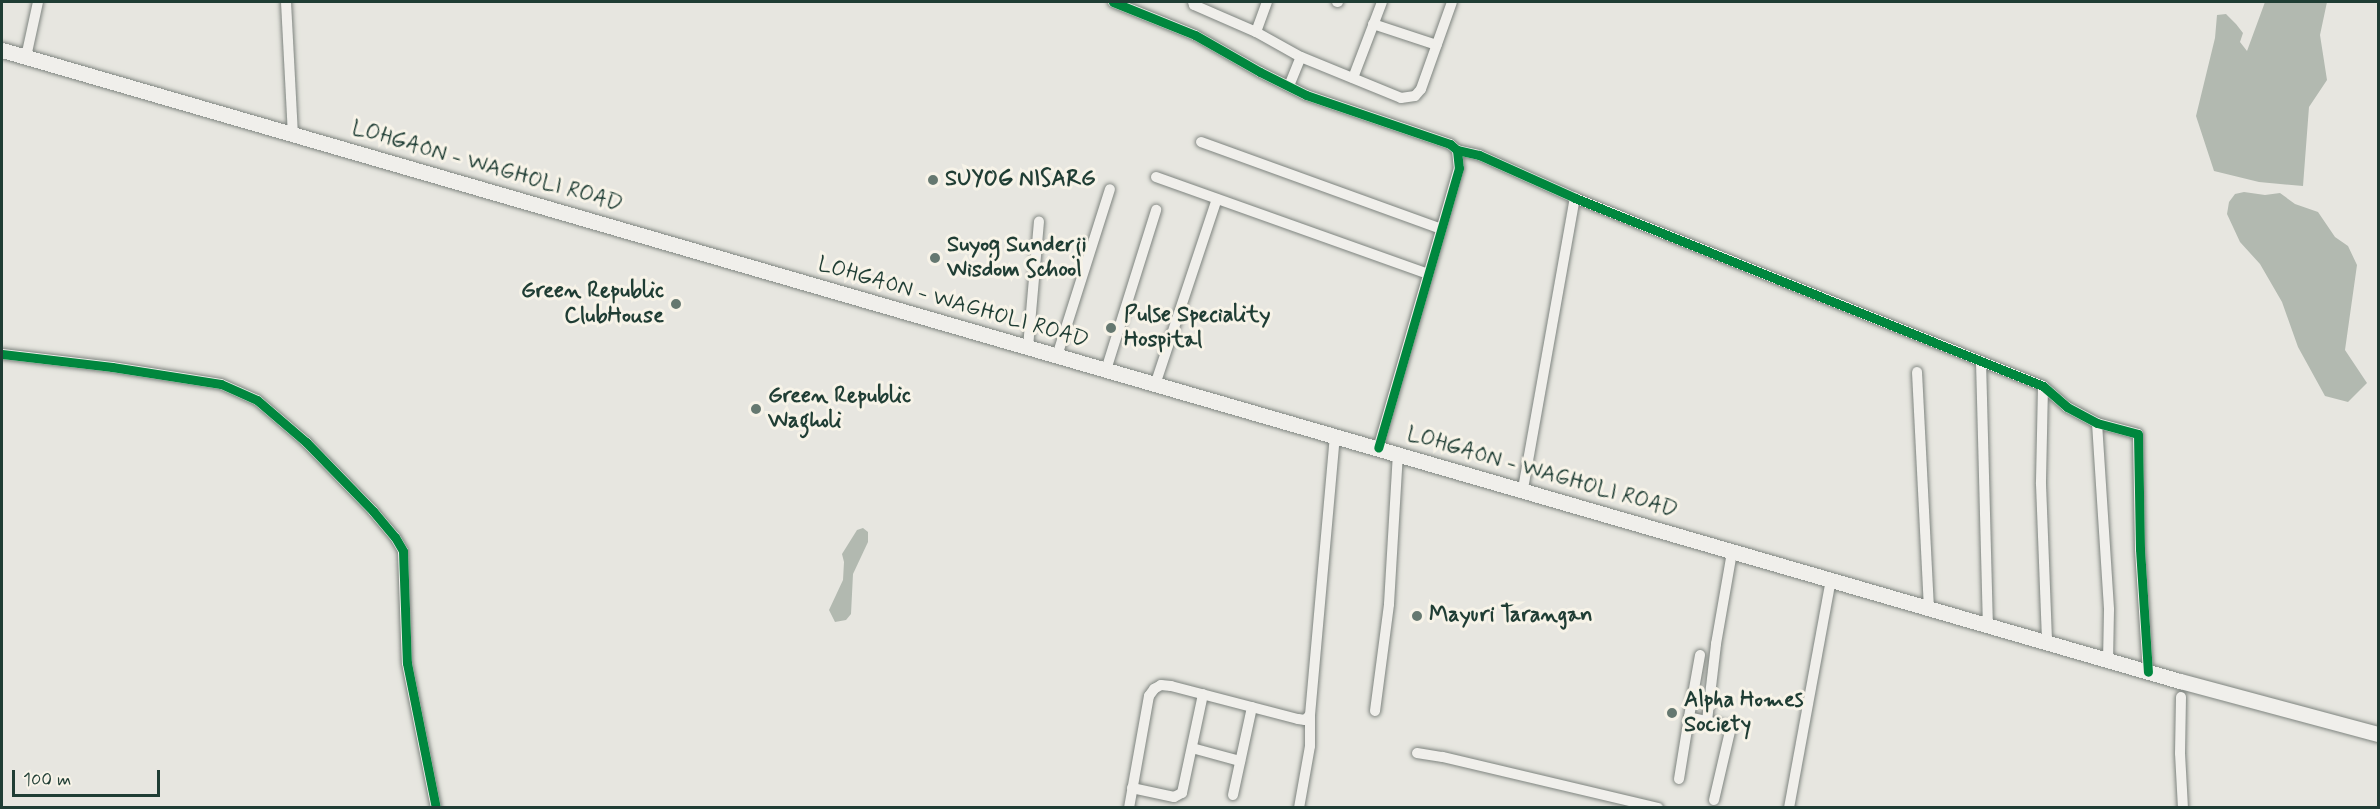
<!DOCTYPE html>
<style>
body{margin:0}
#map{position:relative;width:2380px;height:809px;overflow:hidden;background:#e7e6e0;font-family:Mynerve,sans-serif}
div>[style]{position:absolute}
.water>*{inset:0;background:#b2b9b0}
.roads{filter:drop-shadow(0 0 2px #7e847f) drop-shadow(0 0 2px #7e847f)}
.minor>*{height:10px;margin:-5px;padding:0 5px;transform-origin:5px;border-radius:5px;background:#f0efeb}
.primary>*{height:15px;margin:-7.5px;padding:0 7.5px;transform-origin:7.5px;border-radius:7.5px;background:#f0efeb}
.cycleway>*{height:9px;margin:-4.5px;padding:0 4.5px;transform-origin:4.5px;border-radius:4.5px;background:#00873e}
.dots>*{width:16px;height:16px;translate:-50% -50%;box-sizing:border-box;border:3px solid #f7f3e8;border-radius:50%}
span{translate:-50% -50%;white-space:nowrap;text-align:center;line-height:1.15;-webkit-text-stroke:6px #f7f3e8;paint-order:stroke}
.street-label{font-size:22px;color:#1f3d34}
.poi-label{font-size:22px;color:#1f3d34;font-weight:700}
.left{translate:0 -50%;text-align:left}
.right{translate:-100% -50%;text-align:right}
.frame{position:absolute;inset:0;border:3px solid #1f3d34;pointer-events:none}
.scale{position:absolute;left:12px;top:770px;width:148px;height:27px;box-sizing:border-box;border:3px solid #1f3d34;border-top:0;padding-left:8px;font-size:18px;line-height:21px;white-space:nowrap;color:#1f3d34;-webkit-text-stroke:4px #f7f3e8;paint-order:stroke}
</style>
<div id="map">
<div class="water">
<div style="clip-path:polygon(2265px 2px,2327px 2px,2320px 35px,2327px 80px,2309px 107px,2303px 186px,2259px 182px,2214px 171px,2196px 116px,2215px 38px,2217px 15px,2226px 14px,2236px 24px,2243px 33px,2240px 42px,2247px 51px)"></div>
<div style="clip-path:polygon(2244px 192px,2265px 195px,2280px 193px,2295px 204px,2318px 212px,2335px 237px,2348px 246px,2357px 265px,2345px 350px,2367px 383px,2348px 402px,2325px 396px,2298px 347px,2282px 302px,2260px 264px,2240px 242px,2227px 214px,2229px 202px,2235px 194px)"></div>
<div style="clip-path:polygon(863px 528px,868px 532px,868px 542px,853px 574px,851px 614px,846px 620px,835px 622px,829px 610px,843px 580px,844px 562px,842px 554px,857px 530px)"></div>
</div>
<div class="roads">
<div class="minor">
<div style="left:286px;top:2px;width:134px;rotate:87deg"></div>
<div style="left:1113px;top:2px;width:88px;rotate:21.9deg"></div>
<div style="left:1195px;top:35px;width:75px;rotate:29.6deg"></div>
<div style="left:1260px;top:72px;width:51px;rotate:26.6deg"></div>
<div style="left:1306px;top:95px;width:152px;rotate:18.8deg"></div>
<div style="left:1450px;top:144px;width:9px;rotate:41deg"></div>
<div style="left:1457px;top:150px;width:18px;rotate:84deg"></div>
<div style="left:1459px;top:168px;width:291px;rotate:106.1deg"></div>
<div style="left:1193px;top:2px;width:3px;rotate:72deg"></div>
<div style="left:1194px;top:5px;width:68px;rotate:23.5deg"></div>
<div style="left:1256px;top:32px;width:51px;rotate:29.1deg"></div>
<div style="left:1301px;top:57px;width:108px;rotate:22.3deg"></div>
<div style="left:1401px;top:98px;width:14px;rotate:-8deg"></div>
<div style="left:1415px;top:96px;width:9px;rotate:-49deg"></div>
<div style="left:1421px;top:89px;width:92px;rotate:-70.4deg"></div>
<div style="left:1337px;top:2px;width:1px"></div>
<div style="left:1373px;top:24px;width:67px;rotate:18.2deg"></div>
<div style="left:1256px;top:32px;width:32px;rotate:-70deg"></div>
<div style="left:26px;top:57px;width:56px;rotate:-77.7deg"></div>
<div style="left:1353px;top:78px;width:81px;rotate:-69.1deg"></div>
<div style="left:1289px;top:86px;width:31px;rotate:-68deg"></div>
<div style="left:1201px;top:142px;width:255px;rotate:19.9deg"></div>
<div style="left:1457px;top:150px;width:23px;rotate:13deg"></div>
<div style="left:1479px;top:155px;width:105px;rotate:24.1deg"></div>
<div style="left:1575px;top:198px;width:504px;rotate:21.89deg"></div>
<div style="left:2043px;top:386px;width:32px;rotate:41deg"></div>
<div style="left:2067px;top:407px;width:34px;rotate:28deg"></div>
<div style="left:2097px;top:423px;width:42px;rotate:15deg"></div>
<div style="left:2138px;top:434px;width:115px;rotate:89deg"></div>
<div style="left:2140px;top:549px;width:123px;rotate:86.3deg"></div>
<div style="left:1156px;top:177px;width:289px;rotate:19.6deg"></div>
<div style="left:1028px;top:347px;width:126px;rotate:-85deg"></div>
<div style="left:2px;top:354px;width:111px;rotate:6.7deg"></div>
<div style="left:112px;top:367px;width:110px;rotate:8.9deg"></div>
<div style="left:221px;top:384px;width:39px;rotate:24deg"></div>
<div style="left:257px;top:400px;width:65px;rotate:40.6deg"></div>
<div style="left:306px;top:442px;width:96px;rotate:45.8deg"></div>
<div style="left:373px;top:511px;width:34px;rotate:50deg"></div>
<div style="left:395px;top:537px;width:16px;rotate:60deg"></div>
<div style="left:403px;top:551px;width:112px;rotate:88deg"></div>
<div style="left:407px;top:663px;width:148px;rotate:78.7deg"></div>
<div style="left:1057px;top:356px;width:175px;rotate:-72.4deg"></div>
<div style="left:1981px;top:361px;width:265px;rotate:88.5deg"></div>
<div style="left:1106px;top:370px;width:168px;rotate:-72.6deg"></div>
<div style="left:1917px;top:372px;width:237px;rotate:87.1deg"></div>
<div style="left:1155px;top:385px;width:196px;rotate:-71.6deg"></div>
<div style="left:2043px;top:386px;width:98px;rotate:91.2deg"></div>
<div style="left:2041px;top:484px;width:159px;rotate:87.8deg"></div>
<div style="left:2097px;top:423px;width:187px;rotate:86.3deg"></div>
<div style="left:2109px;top:610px;width:50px;rotate:91.1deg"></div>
<div style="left:1523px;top:489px;width:296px;rotate:-79.9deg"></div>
<div style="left:2181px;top:697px;width:56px;rotate:91deg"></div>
<div style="left:2180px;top:753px;width:55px;rotate:86.9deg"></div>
<div style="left:1375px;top:711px;width:108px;rotate:-82.5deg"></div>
<div style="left:1389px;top:604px;width:150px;rotate:-86.6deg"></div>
<div style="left:1689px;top:717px;width:63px;rotate:-79.9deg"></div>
<div style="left:1707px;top:721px;width:25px;rotate:14deg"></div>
<div style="left:1731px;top:727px;width:75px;rotate:103.1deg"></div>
<div style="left:1192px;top:748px;width:50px;rotate:15.2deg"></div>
<div style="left:1417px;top:753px;width:26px;rotate:9deg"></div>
<div style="left:1443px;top:757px;width:221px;rotate:13.3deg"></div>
<div style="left:1679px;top:779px;width:63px;rotate:-80.8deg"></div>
<div style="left:1689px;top:717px;width:18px;rotate:13deg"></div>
<div style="left:1707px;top:721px;width:78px;rotate:-83.3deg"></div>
<div style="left:1716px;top:644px;width:93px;rotate:-80.1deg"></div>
<div style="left:1132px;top:788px;width:43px;rotate:12.1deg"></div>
<div style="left:1174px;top:797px;width:9px;rotate:-27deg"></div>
<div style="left:1182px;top:793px;width:101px;rotate:-78deg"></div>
<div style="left:1233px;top:795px;width:90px;rotate:-77.8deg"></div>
<div style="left:1129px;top:808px;width:114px;rotate:-79.9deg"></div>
<div style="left:1149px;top:696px;width:9px;rotate:-54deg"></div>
<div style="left:1154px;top:689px;width:8px;rotate:-30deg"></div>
<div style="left:1161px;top:685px;width:10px;rotate:6deg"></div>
<div style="left:1171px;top:686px;width:131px;rotate:14.6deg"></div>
<div style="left:1298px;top:719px;width:7px;rotate:8deg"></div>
<div style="left:1305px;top:720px;width:7px;rotate:-45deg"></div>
<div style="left:1310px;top:715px;width:280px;rotate:-84.9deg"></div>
<div style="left:1299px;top:808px;width:63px;rotate:-79.9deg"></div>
<div style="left:1310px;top:746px;width:31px;rotate:-90deg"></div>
<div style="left:1789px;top:808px;width:232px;rotate:-79.6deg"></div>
</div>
<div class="primary">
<div style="left:2px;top:50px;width:2268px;rotate:16.16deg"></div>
<div style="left:2180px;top:681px;width:205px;rotate:15deg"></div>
</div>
</div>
<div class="cycleway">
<div style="left:1113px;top:2px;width:88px;rotate:21.9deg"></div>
<div style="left:1195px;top:35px;width:75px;rotate:29.6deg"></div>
<div style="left:1260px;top:72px;width:51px;rotate:26.6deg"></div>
<div style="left:1306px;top:95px;width:152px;rotate:18.8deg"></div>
<div style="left:1450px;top:144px;width:9px;rotate:41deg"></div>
<div style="left:1457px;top:150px;width:18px;rotate:84deg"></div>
<div style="left:1459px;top:168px;width:291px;rotate:106.1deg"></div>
<div style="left:1457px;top:150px;width:23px;rotate:13deg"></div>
<div style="left:1479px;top:155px;width:105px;rotate:24.1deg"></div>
<div style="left:1575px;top:198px;width:504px;rotate:21.89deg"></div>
<div style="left:2043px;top:386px;width:32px;rotate:41deg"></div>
<div style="left:2067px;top:407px;width:34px;rotate:28deg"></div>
<div style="left:2097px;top:423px;width:42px;rotate:15deg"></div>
<div style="left:2138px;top:434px;width:115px;rotate:89deg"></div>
<div style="left:2140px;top:549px;width:123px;rotate:86.3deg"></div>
<div style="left:2px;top:354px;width:111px;rotate:6.7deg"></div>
<div style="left:112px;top:367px;width:110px;rotate:8.9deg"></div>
<div style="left:221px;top:384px;width:39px;rotate:24deg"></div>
<div style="left:257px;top:400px;width:65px;rotate:40.6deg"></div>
<div style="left:306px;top:442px;width:96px;rotate:45.8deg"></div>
<div style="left:373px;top:511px;width:34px;rotate:50deg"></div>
<div style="left:395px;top:537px;width:16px;rotate:60deg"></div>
<div style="left:403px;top:551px;width:112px;rotate:88deg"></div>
<div style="left:407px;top:663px;width:148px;rotate:78.7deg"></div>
</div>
<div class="dots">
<div style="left:933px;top:180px;background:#657870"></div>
<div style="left:935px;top:258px;background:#657870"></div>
<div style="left:676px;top:304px;background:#657870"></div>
<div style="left:1111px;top:328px;background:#657870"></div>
<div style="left:756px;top:409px;background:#657870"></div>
<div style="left:1417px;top:616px;background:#657870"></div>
<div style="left:1672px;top:713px;background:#657870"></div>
</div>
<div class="street-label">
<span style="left:487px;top:167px;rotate:16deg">LOHGAON - WAGHOLI ROAD</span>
<span style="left:953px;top:303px;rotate:16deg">LOHGAON - WAGHOLI ROAD</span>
<span style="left:1542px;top:473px;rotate:16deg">LOHGAON - WAGHOLI ROAD</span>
</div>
<div class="poi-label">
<span class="left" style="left:945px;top:180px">SUYOG NISARG</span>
<span class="left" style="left:947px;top:258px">Suyog Sunderji<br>Wisdom School</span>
<span class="right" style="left:664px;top:304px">Green Republic<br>ClubHouse</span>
<span class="left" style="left:1124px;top:328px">Pulse Speciality<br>Hospital</span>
<span class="left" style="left:768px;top:409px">Green Republic<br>Wagholi</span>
<span class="left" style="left:1429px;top:616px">Mayuri Tarangan</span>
<span class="left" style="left:1684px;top:713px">Alpha Homes<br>Society</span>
</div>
<div class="frame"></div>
<div class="scale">100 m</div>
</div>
